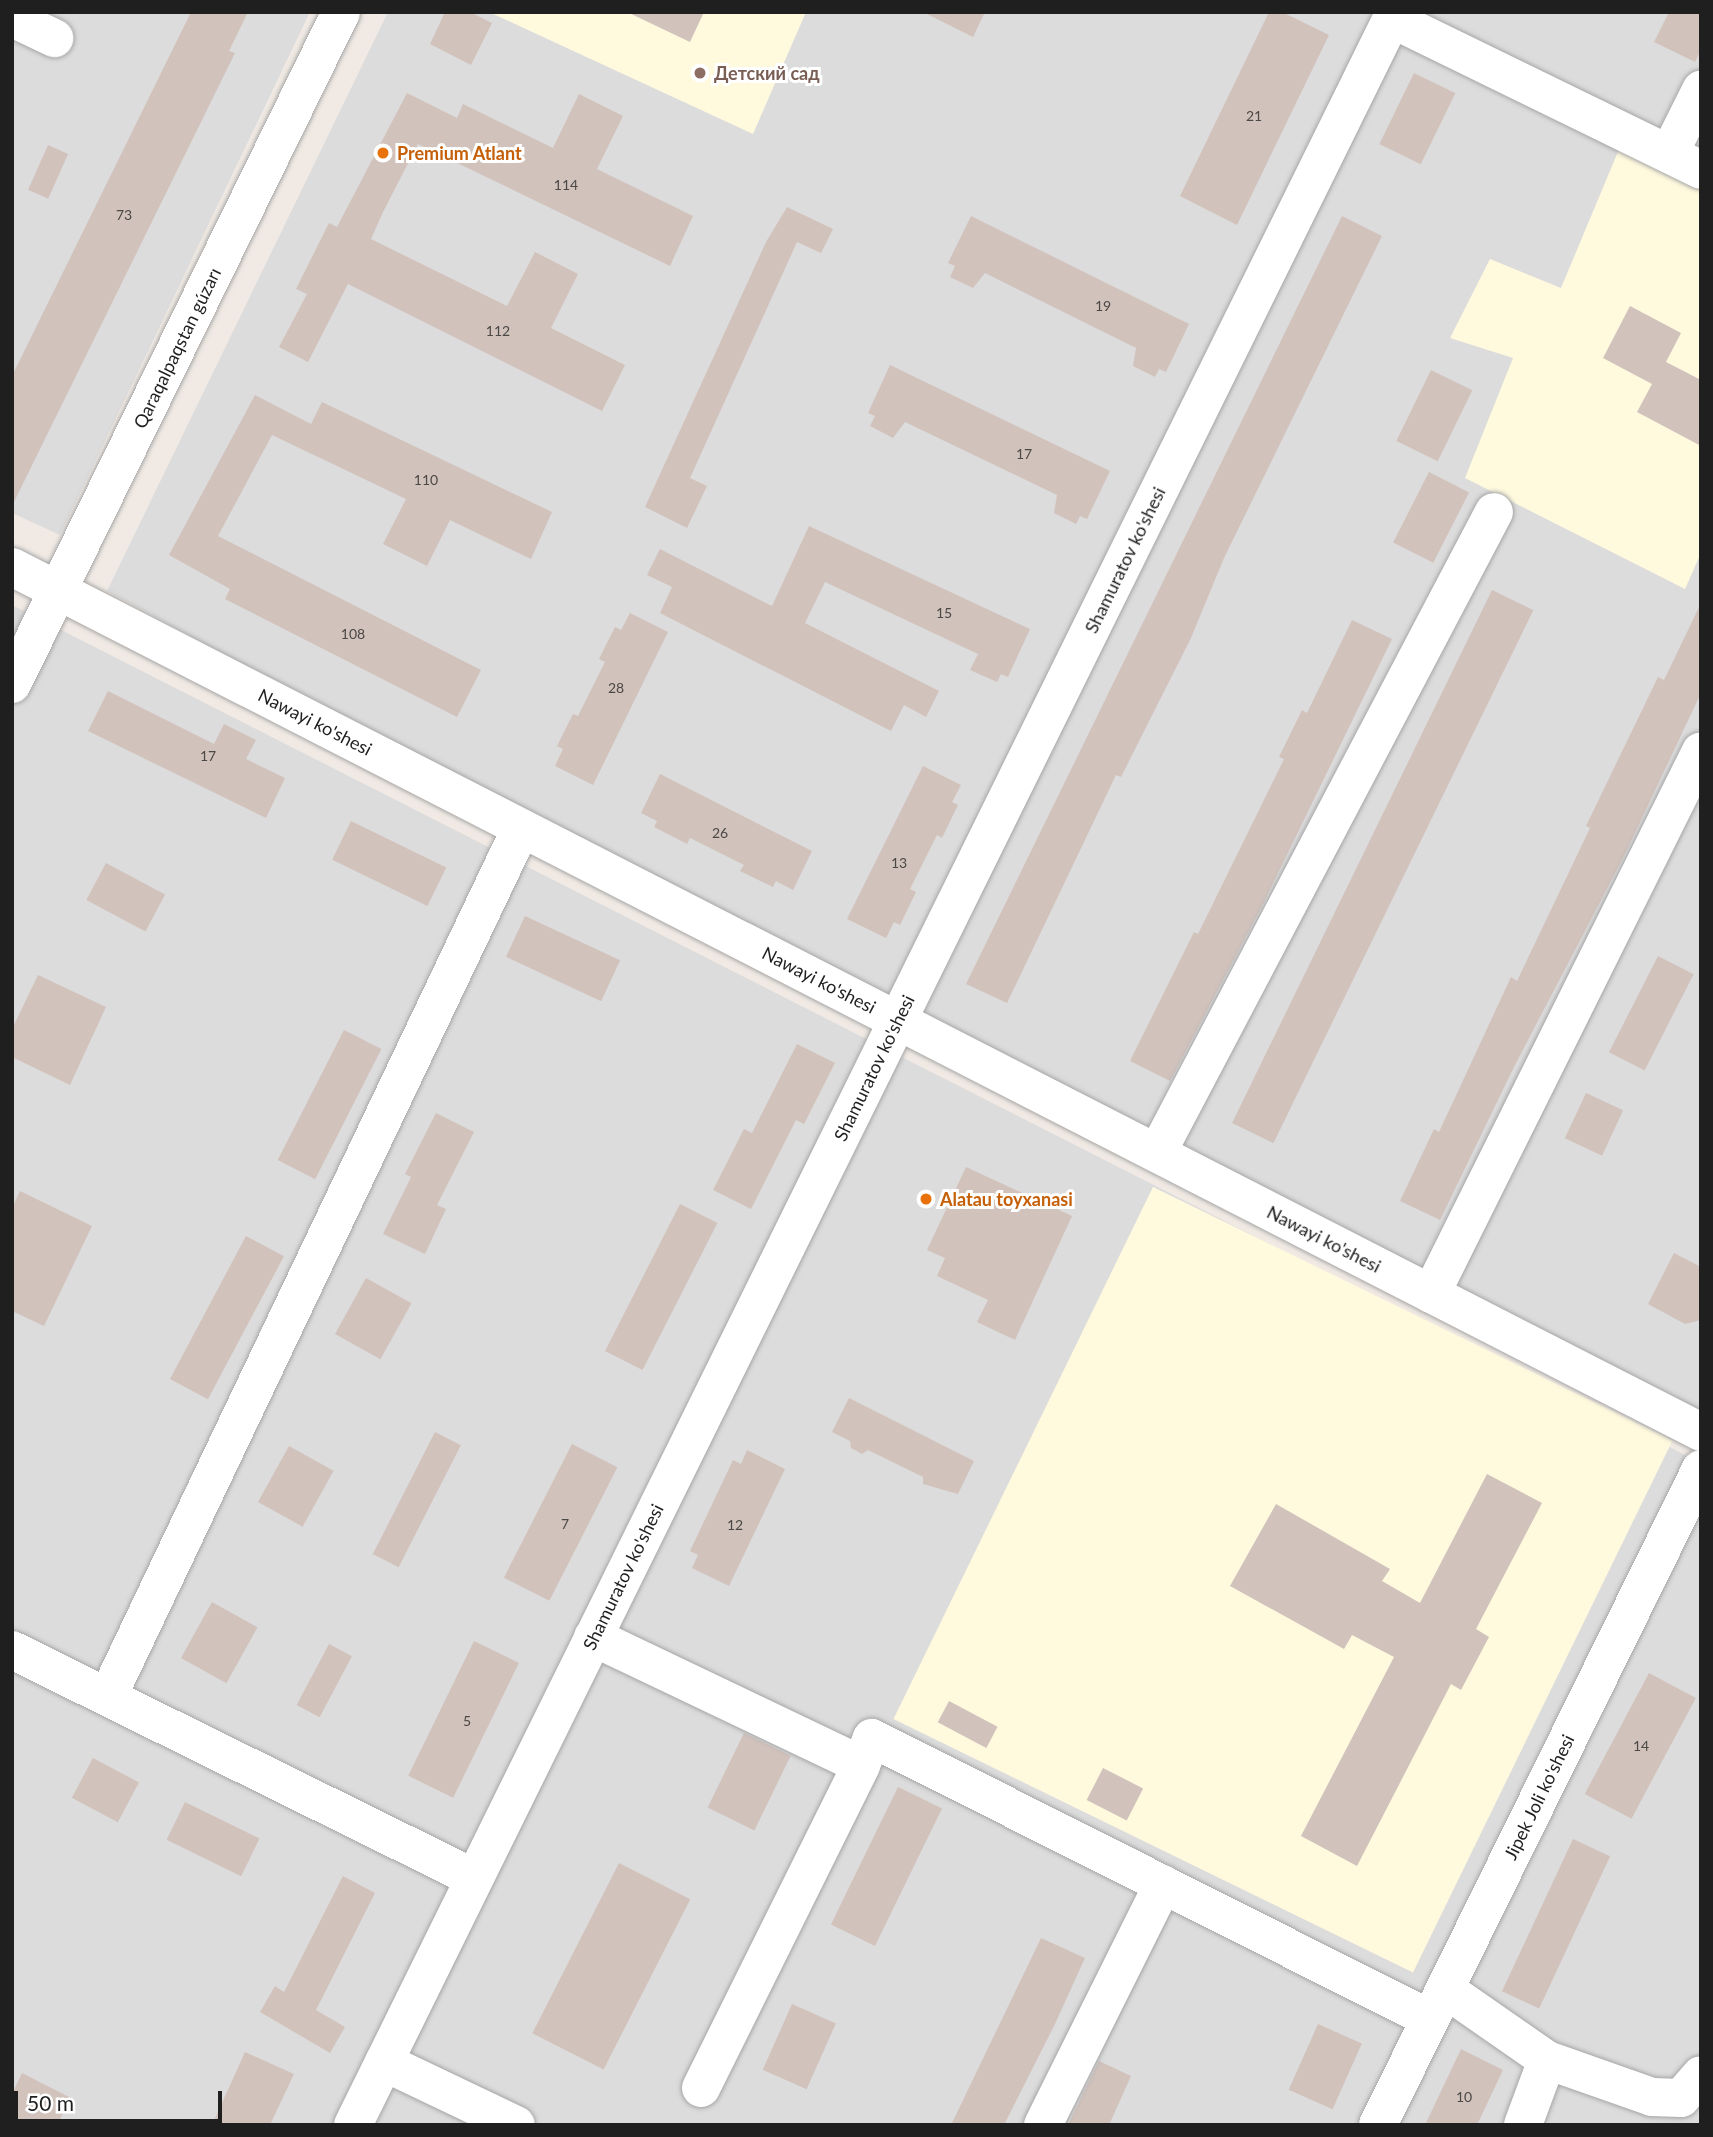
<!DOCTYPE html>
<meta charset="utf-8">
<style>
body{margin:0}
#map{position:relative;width:1713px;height:2137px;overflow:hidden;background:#f1eae4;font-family:Lato,sans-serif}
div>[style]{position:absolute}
.residential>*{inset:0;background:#dddcdc}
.education>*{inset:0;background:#fff9de;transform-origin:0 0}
.building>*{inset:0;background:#d1c2bc;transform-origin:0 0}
.roads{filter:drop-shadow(0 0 2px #a6a6a6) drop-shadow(0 0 2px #a6a6a6)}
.minor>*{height:38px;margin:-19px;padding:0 19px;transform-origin:19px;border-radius:19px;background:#fff}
.dots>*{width:19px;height:19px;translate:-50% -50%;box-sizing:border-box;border:4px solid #fff;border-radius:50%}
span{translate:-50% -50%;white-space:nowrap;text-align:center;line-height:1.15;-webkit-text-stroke:6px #fff;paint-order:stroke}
.number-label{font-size:14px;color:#4c4846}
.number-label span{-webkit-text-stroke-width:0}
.education-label{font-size:18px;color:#785e54;font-weight:700}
.left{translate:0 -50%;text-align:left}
.food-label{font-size:18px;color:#c56008;font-weight:700}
.street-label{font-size:18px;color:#1f1f1f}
.frame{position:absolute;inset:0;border:14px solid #1f1f1f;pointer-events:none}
.scale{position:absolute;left:14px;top:2091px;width:208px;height:32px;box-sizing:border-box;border:4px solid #1f1f1f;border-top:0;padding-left:9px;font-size:21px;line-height:24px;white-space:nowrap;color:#1f1f1f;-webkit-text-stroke:5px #fff;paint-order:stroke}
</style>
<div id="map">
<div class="residential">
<div style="clip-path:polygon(12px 12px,310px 12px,60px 535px,12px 513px)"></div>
<div style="clip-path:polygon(388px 12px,1701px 12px,1701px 1449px,107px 591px)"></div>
<div style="clip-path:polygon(12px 605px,1701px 1463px,1701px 2125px,12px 2125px)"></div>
</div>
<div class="education">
<div style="clip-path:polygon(489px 12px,806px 12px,753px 134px)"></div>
<div style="clip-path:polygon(1620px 147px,1701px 185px,1701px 553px,1685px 589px,1465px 478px,1513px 358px,1450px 338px,1490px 259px,1561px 288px)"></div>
<div style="left:1153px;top:1187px;width:578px;height:592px;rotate:26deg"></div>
</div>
<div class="building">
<div style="clip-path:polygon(191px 12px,248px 12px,229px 51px,235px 53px,12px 506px,12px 376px)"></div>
<div style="clip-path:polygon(445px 12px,470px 12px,492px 23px,471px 65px,430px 44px)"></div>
<div style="clip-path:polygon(627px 12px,704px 12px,690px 42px)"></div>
<div style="clip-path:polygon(923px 12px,985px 12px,973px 37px)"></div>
<div style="clip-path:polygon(1269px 12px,1282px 12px,1329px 35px,1237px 225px,1180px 196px)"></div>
<div style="clip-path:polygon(1669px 12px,1701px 12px,1701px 50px,1695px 62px,1654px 42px)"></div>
<div style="left:1414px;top:73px;width:46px;height:79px;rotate:26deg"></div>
<div style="clip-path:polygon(407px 93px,457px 118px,463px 104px,553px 148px,579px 94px,623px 116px,597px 169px,693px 216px,670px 266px,418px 144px,383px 212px,371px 239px,507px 306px,535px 252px,578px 274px,551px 328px,625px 365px,602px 411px,348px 284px,308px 362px,279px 347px,307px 294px,296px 289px,329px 223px,337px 227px)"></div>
<div style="left:48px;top:145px;width:22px;height:49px;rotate:24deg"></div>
<div style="clip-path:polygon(787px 207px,833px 229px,821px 253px,797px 242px,690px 478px,707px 486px,687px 528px,645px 507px,766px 242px)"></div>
<div style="clip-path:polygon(971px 216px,1189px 324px,1166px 372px,1159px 369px,1155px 377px,1133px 366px,1136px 348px,985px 273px,973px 288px,950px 277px,955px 266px,948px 263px)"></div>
<div style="clip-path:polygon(1342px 216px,1382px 236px,1224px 558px,1191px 638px,1121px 777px,1116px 775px,1007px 1003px,966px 984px)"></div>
<div style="clip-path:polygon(1630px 306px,1681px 333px,1666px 362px,1701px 380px,1701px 446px,1637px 412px,1652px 384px,1603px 358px)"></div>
<div style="clip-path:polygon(890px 365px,1110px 471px,1087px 519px,1080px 516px,1076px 524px,1054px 513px,1057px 495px,905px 422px,893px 438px,870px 426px,875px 416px,868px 413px)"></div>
<div style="left:1431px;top:370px;width:46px;height:79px;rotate:26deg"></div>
<div style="clip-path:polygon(255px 395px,311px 424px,322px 402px,552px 512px,531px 559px,450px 520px,427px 566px,383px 544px,406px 499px,272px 435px,218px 536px,481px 670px,457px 717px,225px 599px,230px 589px,169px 555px)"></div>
<div style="left:1429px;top:472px;width:45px;height:79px;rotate:27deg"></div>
<div style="clip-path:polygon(809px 526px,1030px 629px,1008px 677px,1001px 674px,997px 682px,970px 670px,978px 654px,825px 582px,805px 623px,939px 691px,926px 717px,904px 705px,891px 731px,660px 613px,672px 587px,647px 575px,660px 549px,772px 606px)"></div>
<div style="left:1492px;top:590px;width:46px;height:593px;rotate:26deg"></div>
<div style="clip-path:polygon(1701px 603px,1701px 693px,1625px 854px,1514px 1067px,1440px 1220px,1400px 1201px,1434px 1129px,1439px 1132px,1511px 977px,1517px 981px,1590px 828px,1586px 826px,1658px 677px,1664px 680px)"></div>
<div style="clip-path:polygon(630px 613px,668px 632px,593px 785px,555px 766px,563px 749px,557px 746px,573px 714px,578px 716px,605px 662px,599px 659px,615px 627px,621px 630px)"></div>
<div style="clip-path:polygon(1352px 620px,1392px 639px,1263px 904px,1170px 1081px,1130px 1061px,1194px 932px,1198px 934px,1284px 759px,1279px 757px,1302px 710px,1307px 713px)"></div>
<div style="clip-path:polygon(108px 691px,214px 744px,224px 724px,256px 740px,246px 759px,285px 778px,266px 818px,88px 731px)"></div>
<div style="clip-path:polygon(923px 766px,961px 785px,952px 802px,958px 805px,942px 838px,937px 835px,910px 889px,916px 892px,900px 925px,894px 922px,886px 938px,847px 919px)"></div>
<div style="clip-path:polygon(660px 774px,812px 851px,793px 890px,776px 881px,773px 887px,740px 871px,744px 865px,690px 838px,687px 844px,654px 827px,657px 821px,641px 813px)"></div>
<div style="left:351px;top:821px;width:106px;height:43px;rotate:26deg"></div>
<div style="left:106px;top:863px;width:67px;height:42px;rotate:28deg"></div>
<div style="left:525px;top:916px;width:105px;height:45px;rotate:25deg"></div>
<div style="left:1658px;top:956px;width:40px;height:108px;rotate:27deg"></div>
<div style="clip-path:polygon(38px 975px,106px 1007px,70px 1085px,12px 1057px,12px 1029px)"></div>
<div style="left:344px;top:1030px;width:42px;height:146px;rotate:27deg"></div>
<div style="clip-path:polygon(797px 1044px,835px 1063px,804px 1124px,796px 1120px,751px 1209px,713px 1190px,744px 1129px,752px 1133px)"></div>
<div style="left:1586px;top:1093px;width:41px;height:50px;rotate:25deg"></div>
<div style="clip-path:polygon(436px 1113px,474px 1132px,437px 1205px,446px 1209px,425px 1254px,383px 1234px,411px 1177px,405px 1174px)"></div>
<div style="clip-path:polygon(966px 1167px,1072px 1216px,1015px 1340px,977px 1322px,988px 1300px,937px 1276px,945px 1258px,927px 1250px)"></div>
<div style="clip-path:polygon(20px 1191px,92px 1226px,44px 1326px,12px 1311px,12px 1208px)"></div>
<div style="left:680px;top:1204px;width:42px;height:165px;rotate:27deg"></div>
<div style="left:246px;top:1236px;width:43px;height:162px;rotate:28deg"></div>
<div style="clip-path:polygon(1674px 1253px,1701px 1267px,1701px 1320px,1685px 1324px,1648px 1304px)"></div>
<div style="left:366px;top:1278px;width:52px;height:64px;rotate:29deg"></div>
<div style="clip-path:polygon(849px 1398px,974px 1461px,958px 1494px,923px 1484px,923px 1477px,868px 1450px,862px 1454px,851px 1448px,850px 1441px,832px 1432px)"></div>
<div style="left:435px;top:1432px;width:29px;height:137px;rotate:27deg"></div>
<div style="left:572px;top:1444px;width:51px;height:150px;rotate:27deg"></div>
<div style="left:289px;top:1446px;width:51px;height:64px;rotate:29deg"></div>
<div style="clip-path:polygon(747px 1450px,785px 1469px,729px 1586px,692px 1568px,698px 1555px,690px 1551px,733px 1460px,741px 1464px)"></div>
<div style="clip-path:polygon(1487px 1474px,1542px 1503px,1476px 1629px,1489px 1637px,1461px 1690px,1451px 1684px,1357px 1866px,1301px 1836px,1394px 1657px,1352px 1635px,1344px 1649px,1230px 1586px,1276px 1504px,1390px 1569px,1382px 1581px,1420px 1603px)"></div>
<div style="left:212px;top:1602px;width:52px;height:64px;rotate:29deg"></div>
<div style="left:474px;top:1641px;width:50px;height:150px;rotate:26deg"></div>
<div style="left:329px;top:1644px;width:26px;height:69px;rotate:28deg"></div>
<div style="left:1649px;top:1673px;width:53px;height:137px;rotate:28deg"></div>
<div style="left:949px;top:1701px;width:55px;height:24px;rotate:28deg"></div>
<div style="left:744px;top:1733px;width:52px;height:83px;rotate:26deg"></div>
<div style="left:93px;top:1758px;width:52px;height:45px;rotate:28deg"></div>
<div style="left:1103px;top:1768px;width:45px;height:36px;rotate:27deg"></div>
<div style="left:898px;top:1787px;width:49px;height:153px;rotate:26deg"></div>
<div style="left:185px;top:1802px;width:83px;height:42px;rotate:26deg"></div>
<div style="left:1573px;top:1839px;width:41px;height:168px;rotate:25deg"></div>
<div style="left:619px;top:1863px;width:80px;height:191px;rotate:27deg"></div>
<div style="clip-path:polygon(343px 1876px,375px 1893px,316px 2010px,345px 2027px,330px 2053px,260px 2012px,275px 1986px,284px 1992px)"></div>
<div style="clip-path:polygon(1041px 1938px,1085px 1958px,1055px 2024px,1004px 2125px,951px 2125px)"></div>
<div style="left:792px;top:2004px;width:48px;height:72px;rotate:24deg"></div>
<div style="left:1318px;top:2024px;width:48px;height:72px;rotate:24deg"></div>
<div style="clip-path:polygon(1461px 2049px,1503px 2070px,1477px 2125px,1425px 2125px)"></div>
<div style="clip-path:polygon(245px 2052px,294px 2074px,270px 2125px,212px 2125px)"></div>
<div style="clip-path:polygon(1099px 2061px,1131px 2076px,1109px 2125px,1068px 2125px)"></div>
<div style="clip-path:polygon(22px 2073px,71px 2098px,57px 2125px,12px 2125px,12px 2094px)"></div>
</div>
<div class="roads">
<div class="minor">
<div style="left:12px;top:18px;width:47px;rotate:25.5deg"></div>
<div style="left:1392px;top:19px;width:344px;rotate:26deg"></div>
<div style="left:1669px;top:154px;width:72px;rotate:-63.4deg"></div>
<div style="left:12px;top:567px;width:1898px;rotate:27.12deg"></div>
<div style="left:12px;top:684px;width:748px;rotate:-63.91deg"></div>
<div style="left:1157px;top:1153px;width:724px;rotate:-62.27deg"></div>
<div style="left:1431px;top:1294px;width:606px;rotate:-63.56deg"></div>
<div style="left:593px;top:1637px;width:297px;rotate:25.5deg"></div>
<div style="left:861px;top:1765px;width:29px;rotate:-68deg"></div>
<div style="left:872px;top:1738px;width:625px;rotate:26.73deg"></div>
<div style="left:12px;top:1650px;width:515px;rotate:26.27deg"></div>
<div style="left:108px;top:1696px;width:961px;rotate:-64.55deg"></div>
<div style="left:1445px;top:1989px;width:124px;rotate:34.8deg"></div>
<div style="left:1547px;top:2060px;width:69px;rotate:110.3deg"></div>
<div style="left:1547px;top:2060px;width:111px;rotate:19.4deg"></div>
<div style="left:1652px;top:2097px;width:29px;rotate:2deg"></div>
<div style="left:1681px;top:2098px;width:30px;rotate:-49deg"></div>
<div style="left:384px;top:2062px;width:146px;rotate:25.5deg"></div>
<div style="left:701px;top:2088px;width:360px;rotate:-63.6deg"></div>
<div style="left:353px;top:2125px;width:2356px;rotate:-63.75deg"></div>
<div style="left:1043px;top:2125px;width:269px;rotate:-63.5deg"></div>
<div style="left:1378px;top:2125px;width:731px;rotate:-63.79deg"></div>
</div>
</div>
<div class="dots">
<div style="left:700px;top:73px;background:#8d6e63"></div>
<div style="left:383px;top:153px;background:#e8710a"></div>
<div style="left:926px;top:1199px;background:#e8710a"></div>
</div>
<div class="number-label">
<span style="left:1254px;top:116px">21</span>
<span style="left:566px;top:185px">114</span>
<span style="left:124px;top:215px">73</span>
<span style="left:1103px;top:306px">19</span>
<span style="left:498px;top:331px">112</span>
<span style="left:1024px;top:454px">17</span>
<span style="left:426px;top:480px">110</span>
<span style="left:944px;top:613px">15</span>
<span style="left:353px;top:634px">108</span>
<span style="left:616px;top:688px">28</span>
<span style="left:208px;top:756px">17</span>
<span style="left:720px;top:833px">26</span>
<span style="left:899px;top:863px">13</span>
<span style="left:565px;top:1524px">7</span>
<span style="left:735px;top:1525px">12</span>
<span style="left:467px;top:1721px">5</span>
<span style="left:1641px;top:1746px">14</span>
<span style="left:1464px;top:2097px">10</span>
</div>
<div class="education-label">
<span class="left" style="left:714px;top:73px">Детский сад</span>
</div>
<div class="food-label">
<span class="left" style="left:397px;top:153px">Premium Atlant</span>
<span class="left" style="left:940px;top:1199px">Alatau toyxanasi</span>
</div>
<div class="street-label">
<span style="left:177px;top:348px;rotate:-64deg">Qaraqalpaqstan gúzarı</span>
<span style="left:1125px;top:560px;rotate:-64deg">Shamuratov ko'shesi</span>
<span style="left:315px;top:722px;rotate:27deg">Nawayi ko'shesi</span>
<span style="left:819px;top:980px;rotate:27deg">Nawayi ko'shesi</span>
<span style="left:874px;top:1068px;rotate:-64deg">Shamuratov ko'shesi</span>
<span style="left:1324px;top:1239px;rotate:27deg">Nawayi ko'shesi</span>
<span style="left:623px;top:1577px;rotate:-64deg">Shamuratov ko'shesi</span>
<span style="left:1539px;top:1797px;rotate:-64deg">Jipek Joli ko'shesi</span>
</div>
<div class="frame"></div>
<div class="scale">50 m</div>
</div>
